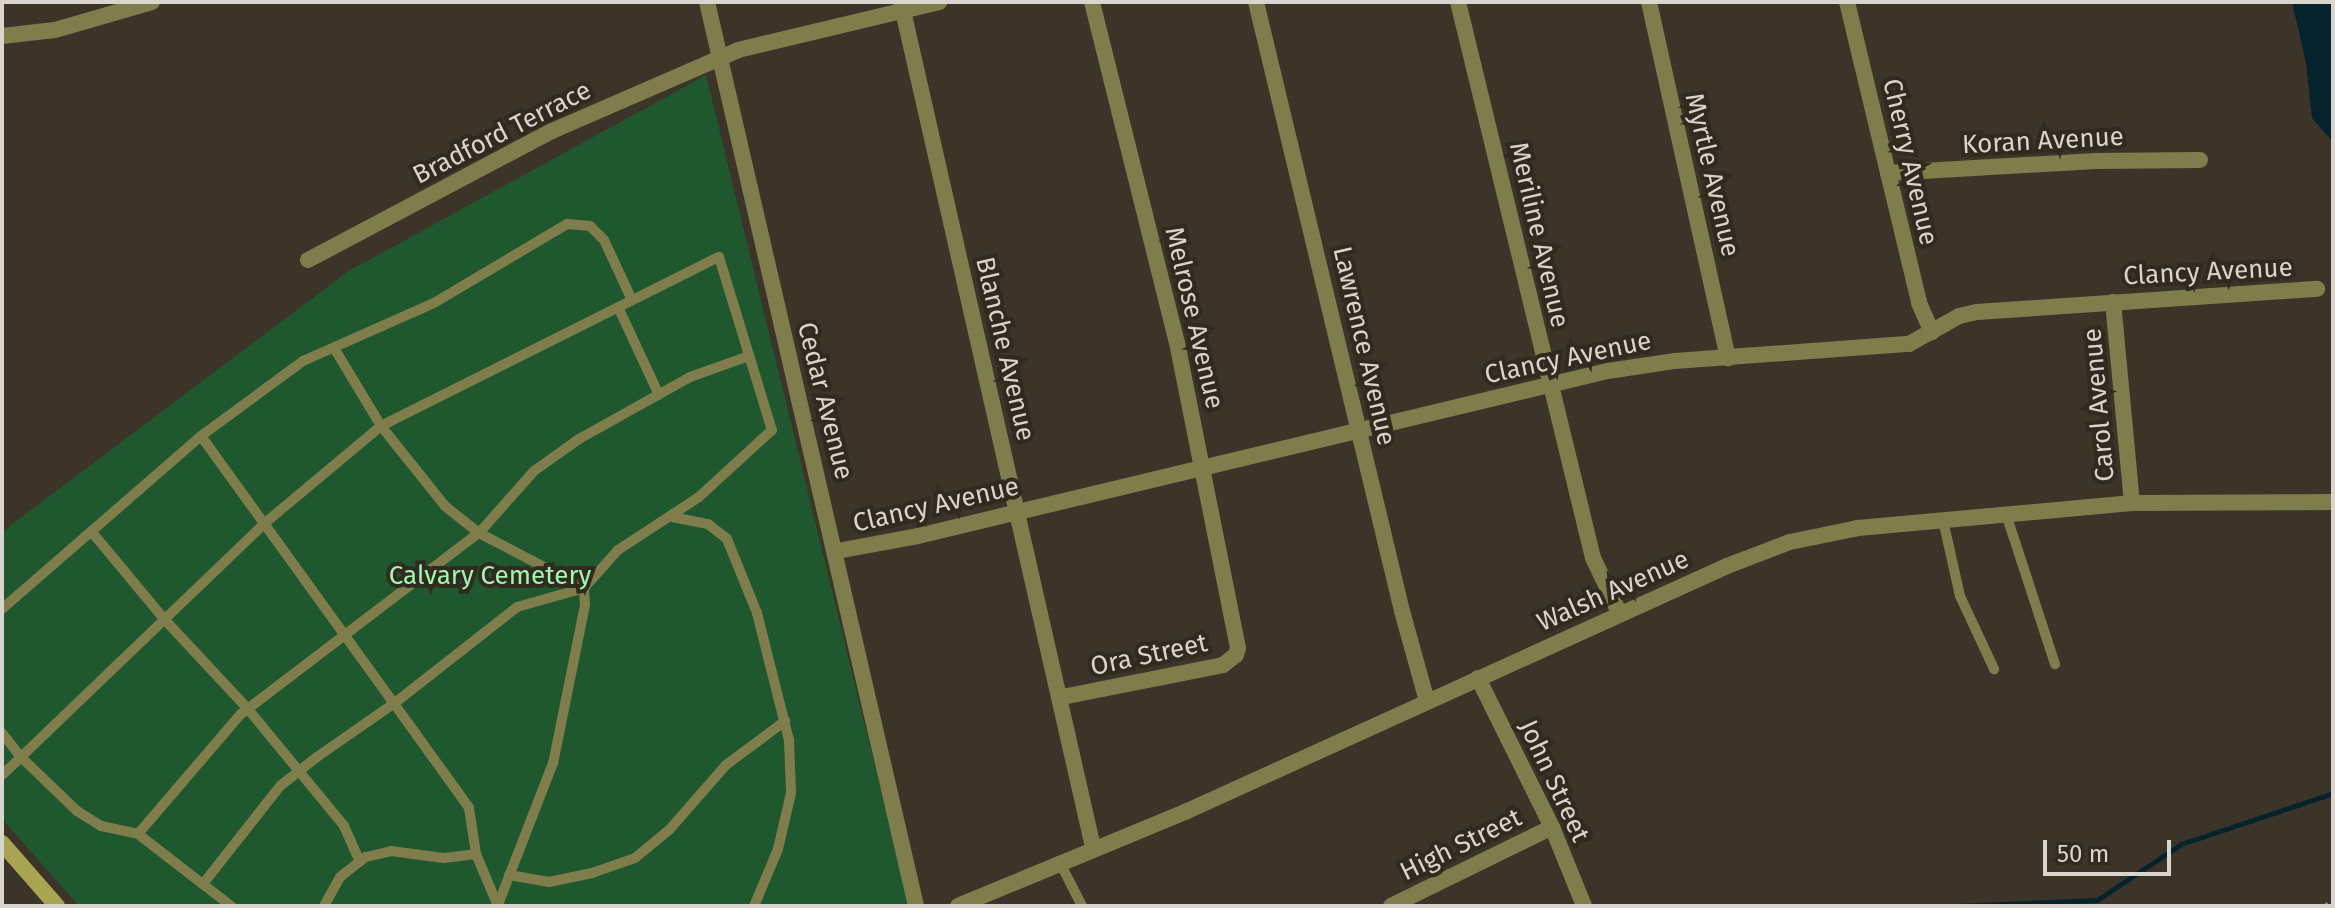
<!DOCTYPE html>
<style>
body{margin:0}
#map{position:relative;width:2335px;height:908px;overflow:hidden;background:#3c3429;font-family:"Fira Sans",sans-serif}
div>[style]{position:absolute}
.green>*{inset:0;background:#1f572e}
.water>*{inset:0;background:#05232c}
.stream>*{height:5px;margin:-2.5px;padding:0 2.5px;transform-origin:2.5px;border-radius:2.5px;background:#05232c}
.service>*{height:10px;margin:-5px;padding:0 5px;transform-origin:5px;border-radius:5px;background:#7f7d4b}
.minor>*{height:16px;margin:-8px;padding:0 8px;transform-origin:8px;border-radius:8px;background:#7f7d4b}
.secondary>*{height:16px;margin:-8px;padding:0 8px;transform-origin:8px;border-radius:8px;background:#a9a451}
.rail>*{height:5px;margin-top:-2.5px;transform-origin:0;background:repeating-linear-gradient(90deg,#8b847b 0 4px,transparent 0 12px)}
span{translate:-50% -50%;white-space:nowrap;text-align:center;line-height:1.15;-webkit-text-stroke:8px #312a1f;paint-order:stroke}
.street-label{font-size:26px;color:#d9d4cd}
.park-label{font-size:26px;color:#a1f6b1}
.frame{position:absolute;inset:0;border:4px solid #d9d4cd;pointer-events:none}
.scale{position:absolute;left:2043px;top:840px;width:128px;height:36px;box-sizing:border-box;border:4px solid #d9d4cd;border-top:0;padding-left:10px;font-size:24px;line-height:28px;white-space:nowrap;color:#d9d4cd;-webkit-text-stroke:6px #312a1f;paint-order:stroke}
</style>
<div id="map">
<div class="green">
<div style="clip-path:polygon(706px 75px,909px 906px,79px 906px,2px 819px,2px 532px,347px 272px)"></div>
</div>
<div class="water">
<div style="clip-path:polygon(2292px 2px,2333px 2px,2333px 142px,2312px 118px,2306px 63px)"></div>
</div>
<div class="stream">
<div style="left:1956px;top:906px;width:141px;rotate:-2.4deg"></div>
<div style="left:2097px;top:900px;width:101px;rotate:-33.7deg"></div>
<div style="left:2181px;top:844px;width:160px;rotate:-18.5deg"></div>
</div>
<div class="service">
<div style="left:618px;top:307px;width:97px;rotate:65deg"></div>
<div style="left:334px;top:348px;width:91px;rotate:58.9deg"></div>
<div style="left:381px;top:426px;width:102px;rotate:51.3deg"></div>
<div style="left:445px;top:506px;width:43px;rotate:38.5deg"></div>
<div style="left:479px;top:533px;width:119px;rotate:27.6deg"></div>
<div style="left:201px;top:436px;width:458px;rotate:54.2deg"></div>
<div style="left:469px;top:808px;width:47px;rotate:81.3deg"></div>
<div style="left:476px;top:854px;width:56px;rotate:67.1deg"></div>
<div style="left:2006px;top:514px;width:158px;rotate:71.9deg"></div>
<div style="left:672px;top:517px;width:37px;rotate:11deg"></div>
<div style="left:708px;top:524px;width:24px;rotate:38deg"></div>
<div style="left:727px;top:539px;width:80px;rotate:67.9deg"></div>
<div style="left:757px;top:613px;width:131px;rotate:75.9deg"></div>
<div style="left:789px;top:740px;width:53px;rotate:87.8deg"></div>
<div style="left:791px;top:793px;width:57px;rotate:103.1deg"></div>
<div style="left:778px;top:849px;width:62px;rotate:112.8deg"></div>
<div style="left:1943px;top:520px;width:78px;rotate:77.4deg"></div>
<div style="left:1960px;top:596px;width:81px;rotate:65deg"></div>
<div style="left:91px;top:531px;width:116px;rotate:50.3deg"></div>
<div style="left:165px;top:620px;width:122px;rotate:47deg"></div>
<div style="left:248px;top:709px;width:151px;rotate:50.6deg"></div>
<div style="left:344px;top:826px;width:39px;rotate:66deg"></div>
<div style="left:2px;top:609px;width:264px;rotate:-41deg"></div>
<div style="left:201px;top:436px;width:127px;rotate:-36.3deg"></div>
<div style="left:303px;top:361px;width:143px;rotate:-23.9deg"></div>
<div style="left:434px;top:303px;width:155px;rotate:-30.7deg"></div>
<div style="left:567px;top:224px;width:23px;rotate:5deg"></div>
<div style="left:590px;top:226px;width:20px;rotate:45deg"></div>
<div style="left:604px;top:240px;width:66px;rotate:65deg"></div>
<div style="left:2px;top:733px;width:31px;rotate:52deg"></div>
<div style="left:21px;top:757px;width:338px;rotate:-43.8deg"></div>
<div style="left:265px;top:523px;width:151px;rotate:-39.9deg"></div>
<div style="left:381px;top:426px;width:378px;rotate:-26.6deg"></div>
<div style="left:719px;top:257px;width:181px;rotate:73deg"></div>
<div style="left:772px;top:430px;width:99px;rotate:137.5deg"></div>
<div style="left:699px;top:497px;width:97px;rotate:146.8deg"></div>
<div style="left:618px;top:550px;width:51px;rotate:131.8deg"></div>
<div style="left:584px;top:588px;width:17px;rotate:87deg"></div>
<div style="left:585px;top:605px;width:161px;rotate:101.4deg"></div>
<div style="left:553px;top:763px;width:152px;rotate:111.2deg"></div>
<div style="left:2px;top:775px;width:26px;rotate:-43deg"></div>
<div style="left:21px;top:757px;width:78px;rotate:44deg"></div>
<div style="left:77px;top:811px;width:28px;rotate:32deg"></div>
<div style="left:101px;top:826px;width:38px;rotate:12deg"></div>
<div style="left:138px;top:834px;width:118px;rotate:37.7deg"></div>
<div style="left:138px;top:834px;width:158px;rotate:-49.4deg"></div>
<div style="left:241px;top:714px;width:299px;rotate:-37.3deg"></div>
<div style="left:479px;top:533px;width:83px;rotate:-48.4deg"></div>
<div style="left:534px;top:471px;width:55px;rotate:-35.4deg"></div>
<div style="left:579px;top:439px;width:127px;rotate:-29.2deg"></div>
<div style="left:690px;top:377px;width:63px;rotate:-19.6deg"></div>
<div style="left:1059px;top:861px;width:51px;rotate:62.9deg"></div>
<div style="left:509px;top:875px;width:41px;rotate:9.9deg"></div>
<div style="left:549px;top:882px;width:44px;rotate:-11.8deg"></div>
<div style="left:592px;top:873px;width:46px;rotate:-19.2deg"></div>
<div style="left:635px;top:858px;width:45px;rotate:-39.6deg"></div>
<div style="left:670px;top:829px;width:85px;rotate:-48.8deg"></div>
<div style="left:726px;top:765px;width:74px;rotate:-36.7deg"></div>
<div style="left:203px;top:884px;width:125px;rotate:-51.8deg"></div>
<div style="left:280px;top:786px;width:47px;rotate:-38.1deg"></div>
<div style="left:317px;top:757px;width:96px;rotate:-34.8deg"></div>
<div style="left:396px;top:702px;width:154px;rotate:-38.1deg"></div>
<div style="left:517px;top:607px;width:70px;rotate:-15.8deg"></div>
<div style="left:324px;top:906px;width:33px;rotate:-61deg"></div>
<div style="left:340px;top:877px;width:33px;rotate:-38deg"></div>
<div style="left:366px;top:857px;width:26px;rotate:-13deg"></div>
<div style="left:391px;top:851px;width:53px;rotate:7.5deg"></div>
<div style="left:444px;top:858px;width:32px;rotate:-7deg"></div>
</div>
<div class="minor">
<div style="left:707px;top:2px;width:928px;rotate:76.98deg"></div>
<div style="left:901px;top:2px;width:867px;rotate:77.2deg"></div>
<div style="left:1256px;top:2px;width:626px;rotate:76.52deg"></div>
<div style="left:1402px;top:611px;width:93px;rotate:74.5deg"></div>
<div style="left:1458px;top:2px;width:572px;rotate:76.35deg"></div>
<div style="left:1593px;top:558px;width:62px;rotate:64.3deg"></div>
<div style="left:1649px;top:2px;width:365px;rotate:77.5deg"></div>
<div style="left:1847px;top:2px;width:309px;rotate:76.5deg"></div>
<div style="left:1919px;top:303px;width:32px;rotate:66deg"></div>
<div style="left:2px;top:36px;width:53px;rotate:-6.5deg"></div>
<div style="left:55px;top:30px;width:101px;rotate:-16.1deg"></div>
<div style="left:1888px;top:173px;width:208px;rotate:-3.3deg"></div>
<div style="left:2096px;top:161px;width:104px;rotate:-0.6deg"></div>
<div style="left:308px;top:260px;width:276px;rotate:-27.9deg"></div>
<div style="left:552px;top:131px;width:203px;rotate:-23.5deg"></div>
<div style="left:738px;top:50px;width:207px;rotate:-13.4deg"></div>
<div style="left:2113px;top:302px;width:202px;rotate:84.6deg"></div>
<div style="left:837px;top:551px;width:82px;rotate:-10.5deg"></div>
<div style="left:918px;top:536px;width:709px;rotate:-13.45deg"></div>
<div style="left:1608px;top:371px;width:68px;rotate:-8.5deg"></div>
<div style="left:1675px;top:361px;width:235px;rotate:-4.2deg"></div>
<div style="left:1909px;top:344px;width:57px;rotate:-29.2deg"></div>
<div style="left:1959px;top:316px;width:18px;rotate:-13deg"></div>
<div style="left:1977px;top:312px;width:341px;rotate:-3.9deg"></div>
<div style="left:1478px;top:678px;width:166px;rotate:63.6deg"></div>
<div style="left:1552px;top:827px;width:85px;rotate:67.9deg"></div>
<div style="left:1062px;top:697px;width:164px;rotate:-11.2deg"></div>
<div style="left:1223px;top:665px;width:16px;rotate:-38deg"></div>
<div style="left:1236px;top:655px;width:7px;rotate:-74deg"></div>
<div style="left:1238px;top:648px;width:311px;rotate:-101.3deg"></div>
<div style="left:1177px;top:343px;width:351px;rotate:-104deg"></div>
<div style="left:958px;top:906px;width:246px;rotate:-22.5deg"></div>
<div style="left:1185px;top:812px;width:595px;rotate:-24.41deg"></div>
<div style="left:1727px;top:566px;width:67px;rotate:-20.9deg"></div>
<div style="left:1790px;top:542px;width:69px;rotate:-11.6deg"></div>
<div style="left:1858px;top:528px;width:275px;rotate:-5.2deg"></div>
<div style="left:2132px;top:503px;width:201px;rotate:-0.3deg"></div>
<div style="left:1391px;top:906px;width:179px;rotate:-26.1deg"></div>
</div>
<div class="secondary">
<div style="left:2px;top:843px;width:84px;rotate:48.9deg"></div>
</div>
<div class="rail">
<div style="left:2325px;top:906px;width:10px;rotate:-37deg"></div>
</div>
<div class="street-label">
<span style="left:502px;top:133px;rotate:-27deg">Bradford Terrace</span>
<span style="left:2043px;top:141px;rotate:-3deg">Koran Avenue</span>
<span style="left:1910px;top:162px;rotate:77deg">Cherry Avenue</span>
<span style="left:1712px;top:175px;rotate:77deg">Myrtle Avenue</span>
<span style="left:1539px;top:235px;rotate:77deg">Meriline Avenue</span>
<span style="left:2208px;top:272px;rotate:-3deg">Clancy Avenue</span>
<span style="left:1194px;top:318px;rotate:77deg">Melrose Avenue</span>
<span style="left:1364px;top:346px;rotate:77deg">Lawrence Avenue</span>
<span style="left:1005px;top:349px;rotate:77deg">Blanche Avenue</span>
<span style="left:1568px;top:358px;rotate:-12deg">Clancy Avenue</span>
<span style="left:825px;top:401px;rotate:76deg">Cedar Avenue</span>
<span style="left:2099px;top:405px;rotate:-95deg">Carol Avenue</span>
<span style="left:936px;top:505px;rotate:-13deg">Clancy Avenue</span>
<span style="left:1613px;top:591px;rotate:-24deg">Walsh Avenue</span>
<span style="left:1149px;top:655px;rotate:-12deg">Ora Street</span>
<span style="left:1554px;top:781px;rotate:65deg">John Street</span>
<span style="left:1461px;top:845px;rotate:-26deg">High Street</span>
</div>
<div class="park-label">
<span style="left:490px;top:576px">Calvary Cemetery</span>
</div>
<div class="frame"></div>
<div class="scale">50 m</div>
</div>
